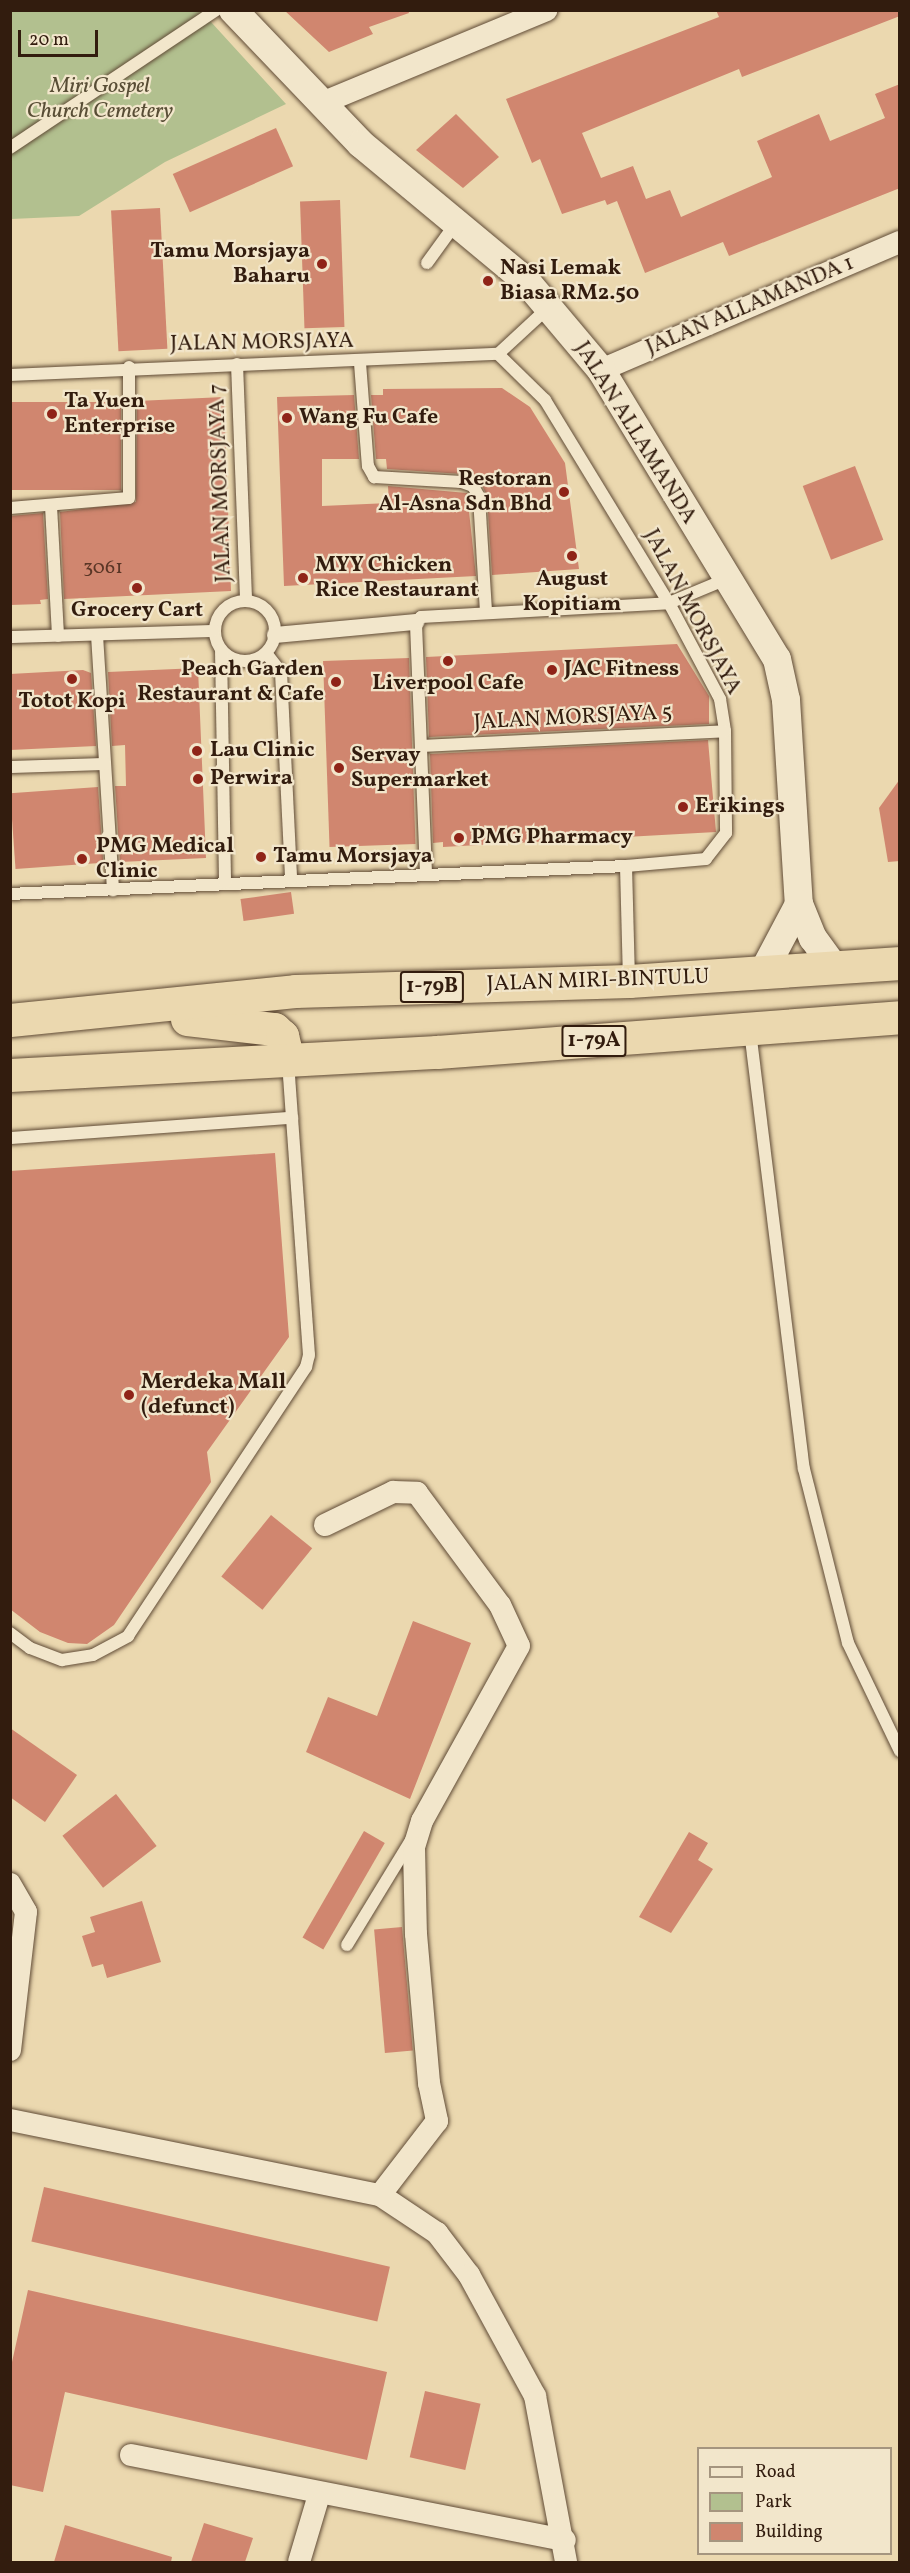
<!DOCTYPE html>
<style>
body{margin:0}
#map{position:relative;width:910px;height:2573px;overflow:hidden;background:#ebd8af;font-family:Vollkorn,serif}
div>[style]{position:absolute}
.green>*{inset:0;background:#b2c08f}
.building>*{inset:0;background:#d0866f;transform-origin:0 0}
.roads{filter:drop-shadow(0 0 2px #604b36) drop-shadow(0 0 2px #604b36)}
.service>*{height:12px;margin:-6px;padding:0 6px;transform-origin:6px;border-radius:6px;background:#f2e6cb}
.service>.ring{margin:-6px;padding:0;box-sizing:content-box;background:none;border:12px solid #f2e6cb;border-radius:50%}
.pedestrian>*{height:16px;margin:-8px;padding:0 8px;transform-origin:8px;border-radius:8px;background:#f2e6cb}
.minor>*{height:22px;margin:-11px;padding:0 11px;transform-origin:11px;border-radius:11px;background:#f2e6cb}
.tertiary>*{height:28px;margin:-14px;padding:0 14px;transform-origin:14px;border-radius:14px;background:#f2e6cb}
.trunk>*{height:33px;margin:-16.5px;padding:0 16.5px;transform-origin:16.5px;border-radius:16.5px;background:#ebd8af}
.dots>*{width:16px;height:16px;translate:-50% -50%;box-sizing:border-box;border:3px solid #f2e6cb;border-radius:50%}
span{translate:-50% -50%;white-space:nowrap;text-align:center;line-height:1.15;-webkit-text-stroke:4.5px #f2e6cb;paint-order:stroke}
.number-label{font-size:20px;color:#5a3626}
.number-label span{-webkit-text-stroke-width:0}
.shield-label span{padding:2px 4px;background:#f2e6cb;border:2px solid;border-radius:4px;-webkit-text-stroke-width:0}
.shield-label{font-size:21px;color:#321c0e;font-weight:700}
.park-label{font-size:22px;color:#584d35;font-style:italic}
.poi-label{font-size:22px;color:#321c0e;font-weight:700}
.right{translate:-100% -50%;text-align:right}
.left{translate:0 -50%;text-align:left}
.street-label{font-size:22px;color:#321c0e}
.frame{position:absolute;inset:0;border:12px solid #321c0e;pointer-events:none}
.legend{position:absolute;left:697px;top:2447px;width:195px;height:108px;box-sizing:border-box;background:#f2e6cb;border:2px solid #a5957f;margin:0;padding:8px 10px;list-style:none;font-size:18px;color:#321c0e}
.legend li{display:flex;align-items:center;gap:12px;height:30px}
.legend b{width:30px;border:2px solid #a5957f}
.scale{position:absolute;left:18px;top:30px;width:80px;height:27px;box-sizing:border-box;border:3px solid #321c0e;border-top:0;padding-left:8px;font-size:18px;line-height:21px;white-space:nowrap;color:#321c0e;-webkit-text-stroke:4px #f2e6cb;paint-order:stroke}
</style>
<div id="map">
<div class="green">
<div style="clip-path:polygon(11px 11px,201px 11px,286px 104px,165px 162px,79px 216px,11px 219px)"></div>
</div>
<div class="building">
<div style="clip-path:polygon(284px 10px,408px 10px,409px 13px,369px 27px,373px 34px,329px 52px)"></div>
<div style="clip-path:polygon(716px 10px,900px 10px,900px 16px,742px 77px,739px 69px,582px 133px,601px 178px,633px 166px,646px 199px,670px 190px,681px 217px,772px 177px,757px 141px,819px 114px,830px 141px,885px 118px,875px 94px,900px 84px,900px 188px,729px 256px,723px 242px,645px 273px,617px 201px,607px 205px,605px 200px,562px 214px,540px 159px,532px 163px,506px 99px,719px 17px)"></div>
<div style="clip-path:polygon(456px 114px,499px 157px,463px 188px,416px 150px)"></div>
<div style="left:276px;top:128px;width:42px;height:113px;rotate:66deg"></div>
<div style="left:340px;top:200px;width:127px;height:40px;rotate:88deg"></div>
<div style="left:160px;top:208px;width:141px;height:49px;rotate:87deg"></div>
<div style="clip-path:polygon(502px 388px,530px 407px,565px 463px,579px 569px,492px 575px,487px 496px,480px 481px,462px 474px,387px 469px,386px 459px,376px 459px,371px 395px,383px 395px,383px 389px)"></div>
<div style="clip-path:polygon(354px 395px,359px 459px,322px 459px,322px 506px,389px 503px,388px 486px,467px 493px,476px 576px,284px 586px,277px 397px)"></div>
<div style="clip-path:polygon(224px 397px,231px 591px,64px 599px,60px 512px,136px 502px,137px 401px)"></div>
<div style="left:121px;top:402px;width:88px;height:111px;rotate:90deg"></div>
<div style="left:855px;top:466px;width:79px;height:56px;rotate:69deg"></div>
<div style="clip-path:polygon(43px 513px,48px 599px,40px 600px,41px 604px,10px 605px,10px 516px)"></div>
<div style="clip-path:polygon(677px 644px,709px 696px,709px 724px,429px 737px,426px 657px)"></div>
<div style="left:409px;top:658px;width:186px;height:86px;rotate:88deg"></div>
<div style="clip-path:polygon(198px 668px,206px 858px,120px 862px,115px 786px,126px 786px,125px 745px,112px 746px,108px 672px)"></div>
<div style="clip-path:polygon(83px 670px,91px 673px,96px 746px,10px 750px,10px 674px)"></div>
<div style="clip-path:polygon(708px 740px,716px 832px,443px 847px,443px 842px,433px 843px,430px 754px)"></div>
<div style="clip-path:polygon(900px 779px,900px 861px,888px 862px,879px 808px)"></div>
<div style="left:98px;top:787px;width:76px;height:88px;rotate:86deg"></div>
<div style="left:291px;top:892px;width:22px;height:51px;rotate:82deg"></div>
<div style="clip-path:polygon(275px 1153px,289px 1337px,207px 1452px,211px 1482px,114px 1625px,87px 1644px,68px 1643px,40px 1632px,10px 1609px,10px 1171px)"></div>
<div style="left:271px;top:1515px;width:53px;height:79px;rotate:39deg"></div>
<div style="clip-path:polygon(413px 1621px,471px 1643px,410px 1799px,306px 1752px,328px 1697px,377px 1716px)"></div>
<div style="clip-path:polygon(10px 1728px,77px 1775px,45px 1822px,10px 1797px)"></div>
<div style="left:116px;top:1794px;width:66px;height:68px;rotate:52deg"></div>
<div style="left:364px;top:1831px;width:24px;height:123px;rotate:30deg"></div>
<div style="clip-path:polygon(689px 1832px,708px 1843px,698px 1860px,713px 1869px,671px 1933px,639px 1917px)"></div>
<div style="clip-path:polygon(142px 1901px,161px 1962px,107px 1978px,103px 1964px,92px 1967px,82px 1936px,95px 1932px,90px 1917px)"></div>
<div style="left:402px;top:1927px;width:124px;height:28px;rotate:85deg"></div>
<div style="left:44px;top:2187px;width:355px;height:56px;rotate:13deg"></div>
<div style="clip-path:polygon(28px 2290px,387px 2372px,367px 2460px,65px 2392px,43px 2492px,10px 2485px,10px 2371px)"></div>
<div style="left:425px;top:2391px;width:57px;height:68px;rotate:13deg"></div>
<div style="clip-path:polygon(204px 2523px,253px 2538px,245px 2562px,191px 2562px)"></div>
<div style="clip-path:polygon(65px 2525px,172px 2557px,171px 2562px,54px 2562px)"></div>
</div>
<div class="roads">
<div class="service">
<div style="left:10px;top:148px;width:248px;rotate:-33.8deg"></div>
<div style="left:427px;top:263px;width:49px;rotate:-54.1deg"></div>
<div style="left:498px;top:354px;width:71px;rotate:-42.7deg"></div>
<div style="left:360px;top:363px;width:103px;rotate:85.6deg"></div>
<div style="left:368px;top:466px;width:13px;rotate:61deg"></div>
<div style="left:374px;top:477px;width:88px;rotate:3.3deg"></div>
<div style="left:462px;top:482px;width:12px;rotate:20deg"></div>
<div style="left:473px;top:486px;width:13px;rotate:61deg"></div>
<div style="left:479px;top:497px;width:116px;rotate:86.5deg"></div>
<div style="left:237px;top:364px;width:237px;rotate:87.8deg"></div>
<div style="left:10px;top:375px;width:488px;rotate:-2.5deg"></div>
<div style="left:498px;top:354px;width:66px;rotate:44.4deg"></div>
<div style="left:545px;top:400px;width:238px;rotate:58.6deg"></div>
<div style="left:669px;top:603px;width:109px;rotate:62deg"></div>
<div style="left:720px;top:699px;width:32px;rotate:81deg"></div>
<div style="left:725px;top:731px;width:102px;rotate:89.4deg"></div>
<div style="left:726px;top:833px;width:33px;rotate:128deg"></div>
<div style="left:706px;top:859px;width:80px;rotate:175deg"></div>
<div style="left:626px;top:866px;width:617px;rotate:177.4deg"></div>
<div style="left:51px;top:506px;width:130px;rotate:86.9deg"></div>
<div style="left:10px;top:508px;width:119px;rotate:-4.8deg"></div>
<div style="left:129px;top:498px;width:131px;rotate:-90deg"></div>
<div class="ring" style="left:215px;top:601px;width:48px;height:48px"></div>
<div style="left:97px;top:635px;width:256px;rotate:86.4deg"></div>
<div style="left:10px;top:637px;width:204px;rotate:-1.7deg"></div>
<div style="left:221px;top:650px;width:233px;rotate:89deg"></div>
<div style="left:266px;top:653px;width:24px;rotate:52deg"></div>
<div style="left:281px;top:672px;width:207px;rotate:87.2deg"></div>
<div style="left:422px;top:746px;width:303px;rotate:-2.8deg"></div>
<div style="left:10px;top:767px;width:95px;rotate:-1.8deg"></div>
<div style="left:626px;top:866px;width:114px;rotate:88.5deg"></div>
<div style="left:426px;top:873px;width:251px;rotate:-92.3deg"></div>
<div style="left:416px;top:622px;width:7px;rotate:-45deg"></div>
<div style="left:421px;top:617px;width:248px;rotate:-3.2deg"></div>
<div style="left:669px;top:603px;width:65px;rotate:-22.6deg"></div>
<div style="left:750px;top:1031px;width:441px;rotate:83deg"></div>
<div style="left:804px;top:1469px;width:179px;rotate:75.8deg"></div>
<div style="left:848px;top:1643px;width:120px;rotate:64.3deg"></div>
<div style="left:10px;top:1138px;width:283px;rotate:-4.1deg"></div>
<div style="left:10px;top:1633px;width:25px;rotate:37deg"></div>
<div style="left:30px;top:1648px;width:34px;rotate:21deg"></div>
<div style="left:62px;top:1660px;width:31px;rotate:-9deg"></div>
<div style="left:93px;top:1655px;width:40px;rotate:-28deg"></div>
<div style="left:128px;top:1636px;width:323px;rotate:-56.5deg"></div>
<div style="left:306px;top:1367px;width:12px;rotate:-76deg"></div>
<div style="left:309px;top:1355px;width:295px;rotate:-94.1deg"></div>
<div style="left:347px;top:1945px;width:123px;rotate:-58.6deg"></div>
</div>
<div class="pedestrian">
<div style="left:275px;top:635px;width:142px;rotate:-5.3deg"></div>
</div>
<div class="minor">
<div style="left:322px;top:103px;width:243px;rotate:-22.5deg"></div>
<div style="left:601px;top:370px;width:325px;rotate:-23.2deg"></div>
<div style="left:325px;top:1525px;width:76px;rotate:-25.9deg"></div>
<div style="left:393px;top:1492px;width:24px;rotate:2deg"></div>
<div style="left:417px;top:1493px;width:139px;rotate:53.5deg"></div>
<div style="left:500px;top:1605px;width:45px;rotate:65.1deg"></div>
<div style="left:519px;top:1646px;width:200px;rotate:119deg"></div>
<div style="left:422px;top:1821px;width:28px;rotate:107deg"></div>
<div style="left:414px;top:1848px;width:86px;rotate:88.7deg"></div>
<div style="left:416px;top:1934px;width:150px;rotate:85deg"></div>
<div style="left:429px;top:2083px;width:39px;rotate:78deg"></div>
<div style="left:437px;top:2121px;width:93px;rotate:127.6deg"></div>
<div style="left:10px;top:1884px;width:32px;rotate:60deg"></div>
<div style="left:26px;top:1912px;width:139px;rotate:96.6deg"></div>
<div style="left:10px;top:2120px;width:378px;rotate:11.5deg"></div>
<div style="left:380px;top:2195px;width:69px;rotate:33.7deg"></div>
<div style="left:437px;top:2233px;width:53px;rotate:52.7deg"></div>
<div style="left:469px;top:2275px;width:138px;rotate:61.4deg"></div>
<div style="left:535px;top:2396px;width:169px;rotate:79.4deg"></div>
<div style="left:131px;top:2455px;width:442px;rotate:11.1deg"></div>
<div style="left:299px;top:2562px;width:70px;rotate:-73.4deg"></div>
</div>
<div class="tertiary">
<div style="left:233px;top:10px;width:185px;rotate:46.3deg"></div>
<div style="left:361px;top:144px;width:216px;rotate:39.7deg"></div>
<div style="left:527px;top:282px;width:115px;rotate:49.9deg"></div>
<div style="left:601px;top:370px;width:338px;rotate:58.7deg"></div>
<div style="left:777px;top:659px;width:42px;rotate:77.6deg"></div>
<div style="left:786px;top:700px;width:204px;rotate:86.4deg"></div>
<div style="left:799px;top:904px;width:37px;rotate:68deg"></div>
<div style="left:813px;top:938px;width:37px;rotate:54deg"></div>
<div style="left:762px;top:974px;width:79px;rotate:-62.1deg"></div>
</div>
<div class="trunk">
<div style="left:187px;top:1019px;width:88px;rotate:6.6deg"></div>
<div style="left:274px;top:1029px;width:11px;rotate:41deg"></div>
<div style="left:282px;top:1036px;width:25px;rotate:76deg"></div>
<div style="left:10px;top:1020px;width:286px;rotate:-5.8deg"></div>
<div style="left:295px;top:991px;width:334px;rotate:-1.7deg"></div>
<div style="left:629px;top:981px;width:272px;rotate:-3.8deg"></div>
<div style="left:10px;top:1075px;width:428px;rotate:-3.1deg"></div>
<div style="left:437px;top:1052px;width:464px;rotate:-4.3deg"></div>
</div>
</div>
<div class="dots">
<div style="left:322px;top:264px;background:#8f2418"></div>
<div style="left:488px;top:281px;background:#8f2418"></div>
<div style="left:52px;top:414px;background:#8f2418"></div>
<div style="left:287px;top:418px;background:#8f2418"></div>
<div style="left:564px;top:492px;background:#8f2418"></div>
<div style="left:572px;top:556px;background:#8f2418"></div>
<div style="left:303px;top:578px;background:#8f2418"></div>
<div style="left:137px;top:588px;background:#8f2418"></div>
<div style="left:448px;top:661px;background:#8f2418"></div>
<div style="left:552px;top:670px;background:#8f2418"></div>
<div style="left:72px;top:679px;background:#8f2418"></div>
<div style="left:336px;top:682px;background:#8f2418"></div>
<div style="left:197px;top:751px;background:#8f2418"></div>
<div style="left:339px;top:768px;background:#8f2418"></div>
<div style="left:198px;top:779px;background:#8f2418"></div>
<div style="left:683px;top:807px;background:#8f2418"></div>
<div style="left:459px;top:838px;background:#8f2418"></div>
<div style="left:261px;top:857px;background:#8f2418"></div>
<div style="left:82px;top:859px;background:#8f2418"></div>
<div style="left:129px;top:1395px;background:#8f2418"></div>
</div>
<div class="number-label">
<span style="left:103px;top:568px">3061</span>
</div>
<div class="shield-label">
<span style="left:432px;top:987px">1-79B</span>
<span style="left:594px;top:1041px">1-79A</span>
</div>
<div class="park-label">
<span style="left:100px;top:99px">Miri Gospel<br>Church Cemetery</span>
</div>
<div class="poi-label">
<span class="right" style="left:310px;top:264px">Tamu Morsjaya<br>Baharu</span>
<span class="left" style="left:500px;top:281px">Nasi Lemak<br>Biasa RM2.50</span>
<span class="left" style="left:64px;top:414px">Ta Yuen<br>Enterprise</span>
<span class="left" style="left:299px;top:418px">Wang Fu Cafe</span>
<span class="right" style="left:552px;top:492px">Restoran<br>Al-Asna Sdn Bhd</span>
<span class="left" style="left:315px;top:578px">MYY Chicken<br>Rice Restaurant</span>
<span style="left:572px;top:592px">August<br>Kopitiam</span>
<span style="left:137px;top:611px">Grocery Cart</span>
<span class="right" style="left:324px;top:682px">Peach Garden<br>Restaurant &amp; Cafe</span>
<span class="left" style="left:564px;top:670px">JAC Fitness</span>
<span style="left:448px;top:684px">Liverpool Cafe</span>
<span style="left:72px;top:702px">Totot Kopi</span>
<span class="left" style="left:210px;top:751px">Lau Clinic</span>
<span class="left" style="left:351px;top:768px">Servay<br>Supermarket</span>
<span class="left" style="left:210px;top:779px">Perwira</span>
<span class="left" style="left:695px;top:807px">Erikings</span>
<span class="left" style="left:471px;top:838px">PMG Pharmacy</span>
<span class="left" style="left:96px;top:859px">PMG Medical<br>Clinic</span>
<span class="left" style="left:273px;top:857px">Tamu Morsjaya</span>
<span class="left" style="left:141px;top:1395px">Merdeka Mall<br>(defunct)</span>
</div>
<div class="street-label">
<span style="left:750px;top:306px;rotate:-23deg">JALAN ALLAMANDA 1</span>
<span style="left:262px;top:343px;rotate:-1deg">JALAN MORSJAYA</span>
<span style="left:635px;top:433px;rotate:58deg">JALAN ALLAMANDA</span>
<span style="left:221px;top:483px;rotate:-92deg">JALAN MORSJAYA 7</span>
<span style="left:692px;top:612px;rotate:62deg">JALAN MORSJAYA</span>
<span style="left:573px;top:718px;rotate:-3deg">JALAN MORSJAYA 5</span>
<span style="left:598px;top:981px;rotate:-2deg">JALAN MIRI-BINTULU</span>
</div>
<div class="frame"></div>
<ul class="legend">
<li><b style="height:8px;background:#f2e6cb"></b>Road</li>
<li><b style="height:16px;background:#b2c08f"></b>Park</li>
<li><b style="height:16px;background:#d0866f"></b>Building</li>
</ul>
<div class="scale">20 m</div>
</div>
